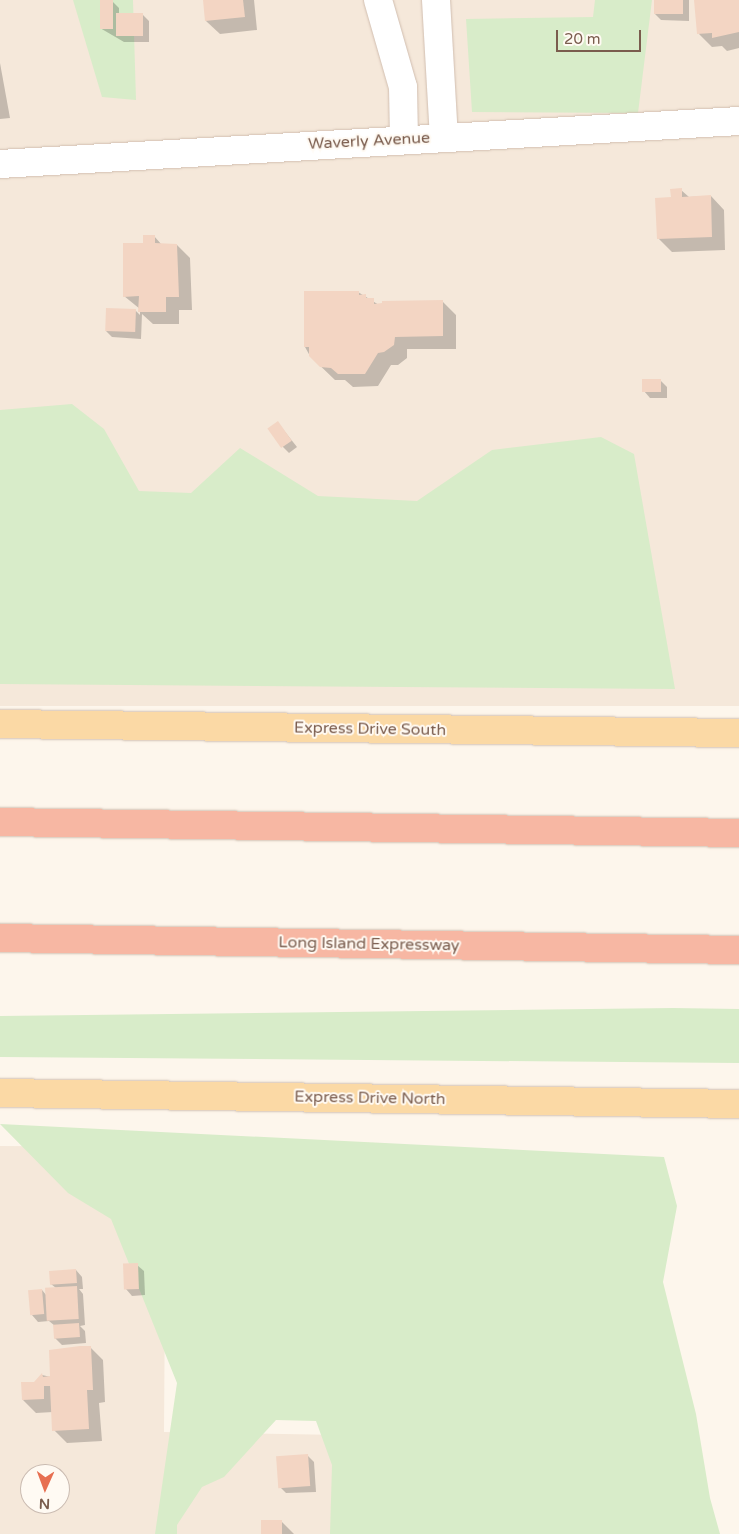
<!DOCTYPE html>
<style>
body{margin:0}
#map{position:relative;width:739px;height:1534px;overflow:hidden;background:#fdf6ec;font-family:"Varela Round",sans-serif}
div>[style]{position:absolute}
.residential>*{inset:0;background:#f5e8da;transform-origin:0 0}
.green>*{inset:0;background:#d8ecc9}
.shadow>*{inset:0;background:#0003}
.building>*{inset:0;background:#f3d5c3;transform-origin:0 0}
.roads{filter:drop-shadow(0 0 1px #d1beb0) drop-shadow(0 0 1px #d1beb0)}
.minor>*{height:28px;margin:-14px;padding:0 14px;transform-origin:14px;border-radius:14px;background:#fff}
.major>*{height:28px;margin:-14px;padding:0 14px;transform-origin:14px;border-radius:14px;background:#fbd9a5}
.highway>*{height:28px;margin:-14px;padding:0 14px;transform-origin:14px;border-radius:14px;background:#f7b7a3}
span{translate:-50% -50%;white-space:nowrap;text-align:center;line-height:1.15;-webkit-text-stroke:4px #fffaf3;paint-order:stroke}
.street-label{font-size:16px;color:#7a5c4d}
.north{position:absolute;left:20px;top:1464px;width:50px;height:50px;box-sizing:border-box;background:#fffaf3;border:1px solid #cabbb1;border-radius:50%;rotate:182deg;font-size:14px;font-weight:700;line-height:20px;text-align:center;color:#7a5c4d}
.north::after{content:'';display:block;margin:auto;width:18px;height:22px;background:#e76f51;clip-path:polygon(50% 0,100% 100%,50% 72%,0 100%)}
.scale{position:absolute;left:556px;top:30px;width:85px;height:22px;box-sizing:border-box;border:2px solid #7a5c4d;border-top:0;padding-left:6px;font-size:15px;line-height:18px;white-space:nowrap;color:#7a5c4d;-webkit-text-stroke:4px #fffaf3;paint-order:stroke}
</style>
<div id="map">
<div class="residential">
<div style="left:0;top:0;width:739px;height:706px"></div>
<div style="clip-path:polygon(evenodd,0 1146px,166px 1147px,164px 1432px,342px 1435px,343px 1534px,0 1534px,0 1146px,30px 1474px,60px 1474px,60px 1504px,30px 1504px,30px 1474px)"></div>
</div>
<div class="green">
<div style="clip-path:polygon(73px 0,133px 0,136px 100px,102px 97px)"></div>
<div style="clip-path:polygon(595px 0,652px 0,638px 113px,472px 112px,466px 19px,593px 17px)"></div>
<div style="clip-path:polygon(72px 404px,104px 429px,139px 491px,191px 493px,240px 448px,318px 496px,417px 501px,492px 450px,601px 437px,634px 454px,675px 689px,0 684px,0 410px)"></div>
<div style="clip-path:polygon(673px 1008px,739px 1009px,739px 1063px,0 1057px,0 1016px)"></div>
<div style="clip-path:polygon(0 1124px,664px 1157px,677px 1206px,663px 1282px,696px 1414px,710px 1498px,720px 1534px,330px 1534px,332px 1465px,316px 1421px,276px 1420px,224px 1477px,202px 1487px,177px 1525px,177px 1534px,155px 1534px,177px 1383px,111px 1219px,68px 1193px)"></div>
</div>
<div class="shadow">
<div style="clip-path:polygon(204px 0,254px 0,257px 30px,220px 34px,206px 21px)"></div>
<div style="clip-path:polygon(655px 0,689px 0,689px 21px,661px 20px,655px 14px)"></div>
<div style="clip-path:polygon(695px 0,739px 0,739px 48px,727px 51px,722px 46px,712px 47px,699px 34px)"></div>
<div style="clip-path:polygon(112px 1px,119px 8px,119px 14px,143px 15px,149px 21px,149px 42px,124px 42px,100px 28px)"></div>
<div style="clip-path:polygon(0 63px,10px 118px,0 119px)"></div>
<div style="clip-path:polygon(681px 190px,689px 197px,711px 196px,724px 210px,725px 250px,672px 252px,658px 238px,672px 198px)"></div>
<div style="clip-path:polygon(154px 236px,162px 245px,177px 245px,190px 258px,192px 310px,179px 310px,179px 324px,153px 324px,142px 314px,141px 339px,112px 337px,106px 331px,135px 310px,140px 315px,140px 309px,124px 296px,144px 244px)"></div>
<div style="clip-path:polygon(358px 292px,379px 305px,443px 302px,456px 315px,456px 349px,407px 349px,407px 358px,398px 365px,391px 365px,378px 386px,353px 387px,345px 380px,335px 380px,310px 356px,305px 347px)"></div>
<div style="clip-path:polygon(661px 381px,667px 387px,667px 398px,650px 398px,644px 391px)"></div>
<div style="clip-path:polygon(278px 423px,297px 447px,289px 453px,283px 447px)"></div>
<div style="clip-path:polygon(137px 1265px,144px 1271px,145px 1295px,132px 1296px,126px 1289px)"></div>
<div style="clip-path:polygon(76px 1270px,82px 1277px,83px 1289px,79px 1289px,83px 1294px,85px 1325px,80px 1326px,85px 1331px,86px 1343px,62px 1345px,55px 1338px,55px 1326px,49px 1321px,38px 1322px,32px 1315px,42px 1290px,47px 1296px,56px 1288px,51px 1284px)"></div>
<div style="clip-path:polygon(90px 1347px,103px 1360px,105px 1402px,99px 1403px,102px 1441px,67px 1443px,54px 1430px,53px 1412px,36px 1413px,23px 1400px,42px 1375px,51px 1377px)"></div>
<div style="clip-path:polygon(307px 1455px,314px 1462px,316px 1492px,286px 1493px,280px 1487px)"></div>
<div style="clip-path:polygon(281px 1521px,294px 1534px,263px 1534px)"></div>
</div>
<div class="building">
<div style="left:100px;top:0;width:13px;height:29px"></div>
<div style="clip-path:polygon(203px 0,243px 0,245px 17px,205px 21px)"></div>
<div style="left:654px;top:0;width:29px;height:14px"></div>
<div style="clip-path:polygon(694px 0,739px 0,739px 32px,712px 38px,712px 33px,697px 34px)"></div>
<div style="left:116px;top:13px;width:27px;height:23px"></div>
<div style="clip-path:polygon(682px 188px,682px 197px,711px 195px,712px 237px,657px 239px,655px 198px,671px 197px,670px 189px)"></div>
<div style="clip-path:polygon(143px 235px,155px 235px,155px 243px,177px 244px,179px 297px,166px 297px,166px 312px,138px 312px,139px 296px,123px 297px,123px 243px,143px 243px)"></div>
<div style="clip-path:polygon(304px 291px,359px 291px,359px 295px,366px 294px,366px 298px,374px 298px,374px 304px,382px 303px,382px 301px,443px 300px,443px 336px,395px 337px,394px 345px,384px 352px,378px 353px,365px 374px,338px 374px,331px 368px,320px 367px,309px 356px,309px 347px,304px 347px)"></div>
<div style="left:106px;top:308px;width:30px;height:23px;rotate:2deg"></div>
<div style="left:642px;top:379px;width:19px;height:13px"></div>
<div style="left:278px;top:421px;width:24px;height:13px;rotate:55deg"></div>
<div style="left:138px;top:1263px;width:26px;height:15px;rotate:88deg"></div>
<div style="left:76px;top:1269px;width:14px;height:27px;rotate:86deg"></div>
<div style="left:77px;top:1286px;width:33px;height:32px;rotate:87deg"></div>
<div style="left:42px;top:1289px;width:25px;height:14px;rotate:85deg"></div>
<div style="left:79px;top:1323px;width:14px;height:26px;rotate:86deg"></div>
<div style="clip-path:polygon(80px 1346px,91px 1346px,93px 1390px,87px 1390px,89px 1429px,52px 1431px,50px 1386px,44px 1386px,44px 1399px,22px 1400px,21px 1382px,34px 1382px,42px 1373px,43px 1377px,50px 1376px,49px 1350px)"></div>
<div style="left:308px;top:1454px;width:32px;height:32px;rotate:86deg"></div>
<div style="left:261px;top:1520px;width:21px;height:14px"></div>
</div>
<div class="roads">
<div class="minor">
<div style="left:378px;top:0;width:91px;rotate:74deg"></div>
<div style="left:403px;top:87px;width:52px;rotate:88.9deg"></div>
<div style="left:436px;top:0;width:137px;rotate:86.7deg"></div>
<div style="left:0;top:164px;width:740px;rotate:-3.33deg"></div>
</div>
<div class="major">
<div style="left:0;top:724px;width:739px;rotate:0.7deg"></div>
<div style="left:0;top:1093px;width:739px;rotate:0.85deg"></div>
</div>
<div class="highway">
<div style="left:0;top:822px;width:739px;rotate:0.85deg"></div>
<div style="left:0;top:938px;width:739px;rotate:0.93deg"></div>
</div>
</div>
<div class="street-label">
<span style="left:369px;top:141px;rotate:-3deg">Waverly Avenue</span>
<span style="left:370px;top:729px;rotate:1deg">Express Drive South</span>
<span style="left:369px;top:944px;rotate:1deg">Long Island Expressway</span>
<span style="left:370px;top:1098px;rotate:1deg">Express Drive North</span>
</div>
<div class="north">N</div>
<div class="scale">20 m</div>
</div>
